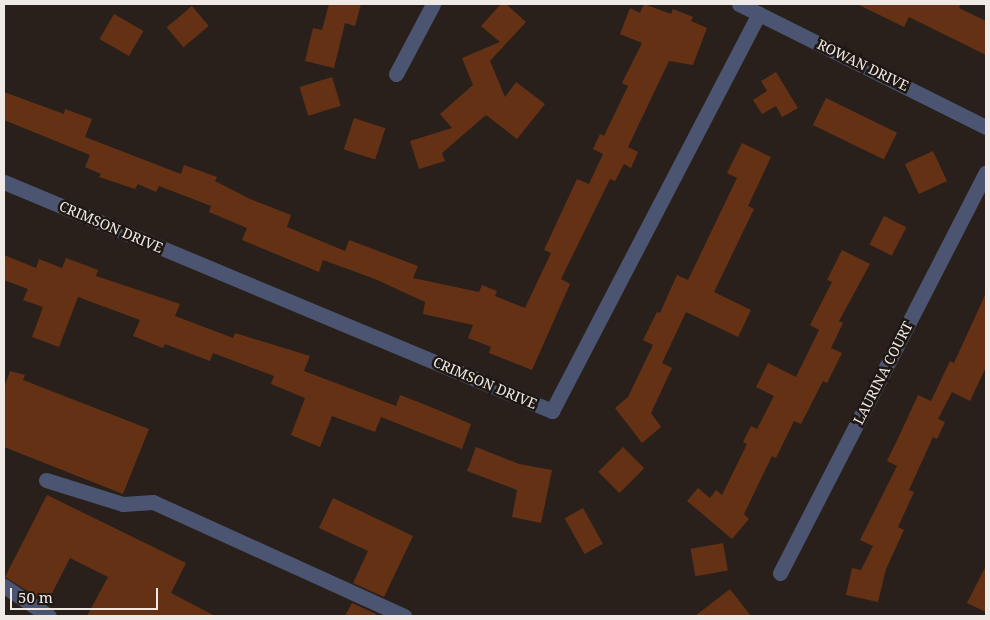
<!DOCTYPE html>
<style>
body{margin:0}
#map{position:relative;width:990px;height:620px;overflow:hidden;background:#29201b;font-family:"Noto Serif",serif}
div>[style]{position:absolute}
.building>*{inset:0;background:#653114;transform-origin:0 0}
.minor>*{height:15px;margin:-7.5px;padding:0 7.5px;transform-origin:7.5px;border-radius:7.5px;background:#4b5571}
span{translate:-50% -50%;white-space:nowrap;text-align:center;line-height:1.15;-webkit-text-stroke:5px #1f1712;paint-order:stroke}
.street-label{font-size:14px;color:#f0eae7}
.frame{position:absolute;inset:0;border:5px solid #f0eae7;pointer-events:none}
.scale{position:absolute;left:10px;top:588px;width:148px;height:22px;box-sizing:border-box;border:2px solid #f0eae7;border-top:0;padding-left:6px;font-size:15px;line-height:18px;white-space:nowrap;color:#f0eae7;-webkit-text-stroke:4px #1f1712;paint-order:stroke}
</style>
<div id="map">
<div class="building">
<div style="clip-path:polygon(329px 4px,361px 4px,355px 26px,345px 23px,334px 68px,305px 61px,313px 28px,322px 30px)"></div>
<div style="clip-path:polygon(501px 4px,506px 4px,526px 22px,490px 61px,505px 97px,516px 82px,545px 104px,517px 139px,486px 115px,442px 153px,445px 161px,419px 169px,410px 141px,452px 128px,440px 114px,473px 85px,462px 58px,500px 42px,481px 26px)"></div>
<div style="clip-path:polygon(644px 4px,671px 14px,673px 9px,693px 17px,691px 21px,707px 28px,693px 65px,669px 61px,628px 147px,638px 152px,631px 168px,624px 164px,615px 181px,610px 179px,561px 279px,570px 284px,532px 370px,489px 353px,491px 347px,468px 338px,473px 325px,423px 314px,425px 302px,375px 279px,323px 260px,319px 272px,242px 240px,247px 228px,209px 212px,211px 206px,159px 186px,156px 192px,138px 184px,135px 189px,99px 177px,101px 174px,85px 167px,90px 155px,4px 120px,4px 92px,64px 114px,65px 109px,92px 119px,85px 137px,181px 174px,184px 165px,217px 177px,215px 181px,250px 199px,291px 215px,287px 227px,345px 251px,349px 240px,418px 266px,413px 278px,479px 292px,482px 285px,497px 291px,495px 296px,525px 308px,551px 253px,544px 250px,577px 179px,589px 184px,603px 154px,593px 149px,600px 134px,604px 136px,628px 86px,622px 83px,642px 43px,620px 34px,630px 8px,640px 13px)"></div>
<div style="clip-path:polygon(857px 4px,961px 4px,959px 8px,986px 21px,986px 55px,909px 17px,904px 27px)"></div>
<div style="left:192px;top:6px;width:26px;height:33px;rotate:50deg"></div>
<div style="left:114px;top:14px;width:34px;height:29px;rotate:30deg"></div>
<div style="clip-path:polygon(776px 72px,798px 108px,782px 117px,776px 106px,762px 114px,753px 100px,767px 91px,761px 81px)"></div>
<div style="left:332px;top:77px;width:30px;height:34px;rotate:73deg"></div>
<div style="left:826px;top:98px;width:79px;height:30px;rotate:26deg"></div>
<div style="left:354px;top:118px;width:33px;height:33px;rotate:18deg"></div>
<div style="clip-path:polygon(742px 143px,771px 157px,748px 206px,754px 209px,714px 292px,751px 310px,738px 337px,686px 312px,662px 363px,672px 368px,651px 413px,661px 427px,642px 443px,615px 408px,628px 397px,653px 345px,643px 340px,657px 312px,660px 313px,677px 275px,688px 280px,737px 178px,727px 173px)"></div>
<div style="left:933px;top:151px;width:33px;height:31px;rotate:65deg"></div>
<div style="left:884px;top:216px;width:25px;height:32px;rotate:27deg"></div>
<div style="clip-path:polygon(842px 250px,870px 264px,839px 321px,843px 323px,831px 348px,842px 353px,827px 383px,823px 381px,801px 424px,794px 421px,776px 458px,772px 456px,744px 514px,749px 519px,732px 539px,687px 501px,698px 488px,710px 498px,716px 490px,722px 495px,747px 444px,743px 442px,751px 426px,757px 429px,774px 396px,756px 387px,768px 363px,796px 377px,819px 330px,810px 325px,832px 282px,827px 280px)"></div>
<div style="clip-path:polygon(4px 255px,36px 268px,39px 259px,62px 268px,66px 258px,98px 270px,96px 276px,180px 304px,175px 316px,233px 338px,235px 333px,310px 356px,304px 371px,396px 406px,400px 395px,431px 407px,471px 424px,462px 449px,381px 417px,375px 432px,332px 416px,320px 447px,291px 435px,305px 398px,271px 384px,274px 376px,213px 353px,210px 361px,165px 344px,163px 348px,133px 336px,140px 320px,78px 297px,59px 347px,32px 337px,43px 307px,23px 300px,28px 289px,4px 280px)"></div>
<div style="clip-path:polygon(986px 293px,986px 367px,970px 401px,952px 392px,938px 419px,945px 422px,937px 439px,933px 437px,909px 490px,914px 492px,898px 527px,904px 530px,886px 569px,878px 602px,846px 595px,852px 568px,861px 570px,873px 546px,860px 540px,897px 466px,887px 461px,901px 432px,918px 395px,931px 401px,950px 361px,954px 363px)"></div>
<div style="clip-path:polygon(10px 371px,25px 375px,23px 380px,149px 429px,123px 494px,4px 447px,4px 388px)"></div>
<div style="clip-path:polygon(476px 447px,519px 464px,552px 470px,541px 523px,512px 517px,517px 490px,467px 471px)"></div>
<div style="left:623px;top:447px;width:30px;height:35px;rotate:45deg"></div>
<div style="clip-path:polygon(47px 495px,186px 563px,171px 593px,215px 616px,87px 616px,108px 577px,70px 558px,47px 603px,5px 577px)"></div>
<div style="clip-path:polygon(333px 498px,413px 536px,384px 597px,353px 583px,368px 551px,319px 528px)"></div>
<div style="left:583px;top:508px;width:41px;height:21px;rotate:61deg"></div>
<div style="left:723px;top:543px;width:28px;height:33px;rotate:80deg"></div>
<div style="clip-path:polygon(986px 566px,986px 612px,967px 603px)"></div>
<div style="clip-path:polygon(730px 589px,751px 616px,695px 616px)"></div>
<div style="clip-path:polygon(352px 603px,376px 614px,375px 616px,345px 616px)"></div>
</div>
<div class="minor">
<div style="left:739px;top:4px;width:276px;rotate:26.5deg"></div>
<div style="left:396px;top:74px;width:79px;rotate:-62.1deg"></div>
<div style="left:4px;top:182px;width:594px;rotate:22.68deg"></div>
<div style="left:552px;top:411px;width:448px;rotate:-62.5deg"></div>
<div style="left:46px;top:480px;width:81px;rotate:17.3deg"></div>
<div style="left:123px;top:504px;width:30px;rotate:-4deg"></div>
<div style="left:153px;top:502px;width:276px;rotate:24.4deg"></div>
<div style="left:780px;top:573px;width:450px;rotate:-62.8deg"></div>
<div style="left:4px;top:586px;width:54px;rotate:33.7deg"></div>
</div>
<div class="street-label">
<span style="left:863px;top:65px;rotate:26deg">ROWAN DRIVE</span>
<span style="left:111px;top:227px;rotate:23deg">CRIMSON DRIVE</span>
<span style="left:883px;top:373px;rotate:-63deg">LAURINA COURT</span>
<span style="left:485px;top:383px;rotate:23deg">CRIMSON DRIVE</span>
</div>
<div class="frame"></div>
<div class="scale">50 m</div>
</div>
